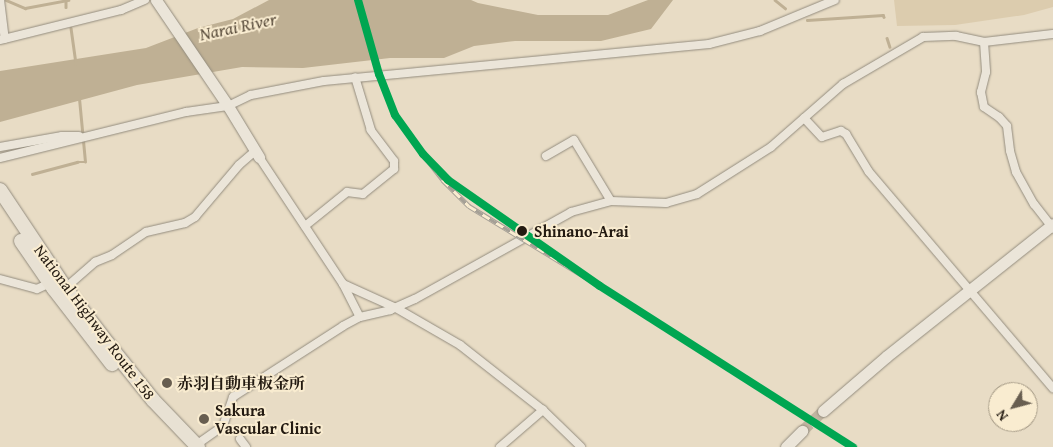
<!DOCTYPE html>
<meta charset="utf-8">
<style>
body{margin:0}
#map{position:relative;width:1053px;height:447px;overflow:hidden;background:#e8dcc5;font-family:"Gentium Book Plus","Noto Serif JP",serif}
div>[style]{position:absolute}
.green>*{inset:0;background:#dcccae}
.water>*{inset:0;background:#bfb094}
.stream>*{height:2.5px;margin:-1.25px;padding:0 1.25px;transform-origin:1.25px;border-radius:1.25px;background:#bfb094}
.secondary-tunnel>*{height:11px;margin-top:-5.5px;transform-origin:0;background:repeating-linear-gradient(90deg,#c1b5a1 0 11px,transparent 0 16.5px)}
.roads{filter:drop-shadow(0 0 1px #938c7e) drop-shadow(0 0 1px #938c7e)}
.street>*{height:8px;margin:-4px;padding:0 4px;transform-origin:4px;border-radius:4px;background:#ebe5d9}
.secondary>*{height:11px;margin:-5.5px;padding:0 5.5px;transform-origin:5.5px;border-radius:5.5px;background:#ebe5d9}
.highway>*{height:14px;margin:-7px;padding:0 7px;transform-origin:7px;border-radius:7px;background:#e8e1d3}
.rail>*{height:4.5px;margin-top:-2.25px;transform-origin:0;background:repeating-linear-gradient(90deg,#f9ecd0 0 8px,#a5a096 0 16px);box-sizing:border-box;border-block:1px solid #a5a096}
.rail-1>*{height:8px;margin:-4px;padding:0 4px;transform-origin:4px;border-radius:4px;background:#00a651}
.dots>*{width:14px;height:14px;translate:-50% -50%;box-sizing:border-box;border:2px solid #f9ecd0;border-radius:50%}
span{translate:-50% -50%;white-space:nowrap;text-align:center;line-height:1.15;-webkit-text-stroke:4px #f9ecd0;paint-order:stroke}
.stop-label{font-size:16px;color:#231a11;font-weight:700}
.left{translate:0 -50%;text-align:left}
.street-label{font-size:16px;color:#231a11}
.poi-label{font-size:16px;color:#231a11;font-weight:700}
.water-label{font-size:18px;color:#5b4e3d;font-style:italic}
.north{position:absolute;left:988px;top:382px;width:50px;height:50px;box-sizing:border-box;background:#f9ecd0;border:1px solid #a39884;border-radius:50%;rotate:233deg;font-size:14px;font-weight:700;line-height:20px;text-align:center;color:#231a11}
.north::after{content:'';display:block;margin:auto;width:18px;height:22px;background:#685e50;clip-path:polygon(50% 0,100% 100%,50% 72%,0 100%)}
</style>
<div id="map">
<div class="green">
<div style="clip-path:polygon(894px 0,1053px 0,1053px 7px,1024px 15px,955px 25px,897px 26px)"></div>
</div>
<div class="water">
<div style="clip-path:polygon(269px 0,471px 0,478px 3px,538px 15px,608px 15px,648px 0,673px 0,651px 29px,601px 41px,515px 41px,474px 46px,444px 58px,390px 58px,303px 68px,242px 67px,137px 85px,0 122px,0 71px,146px 48px,198px 28px,233px 19px)"></div>
</div>
<div class="stream">
<div style="left:6px;top:0;width:21px;rotate:23deg"></div>
<div style="left:25px;top:8px;width:44px;rotate:-10.5deg"></div>
<div style="left:775px;top:0;width:13px;rotate:39deg"></div>
<div style="left:66px;top:1px;width:6px;rotate:90deg"></div>
<div style="left:807px;top:20px;width:76px;rotate:-3.8deg"></div>
<div style="left:883px;top:15px;width:2px;rotate:63deg"></div>
<div style="left:71px;top:28px;width:36px;rotate:82deg"></div>
<div style="left:887px;top:38px;width:9px;rotate:72deg"></div>
<div style="left:32px;top:174px;width:47px;rotate:-14.9deg"></div>
<div style="left:77px;top:162px;width:8px"></div>
<div style="left:85px;top:162px;width:63px;rotate:-95.4deg"></div>
</div>
<div class="secondary-tunnel">
<div style="left:802px;top:431px;width:29px;rotate:-44deg"></div>
</div>
<div class="roads">
<div class="street">
<div style="left:0;top:0;width:39px;rotate:83deg"></div>
<div style="left:0;top:40px;width:125px;rotate:-13.9deg"></div>
<div style="left:121px;top:10px;width:26px;rotate:-23deg"></div>
<div style="left:984px;top:42px;width:30px;rotate:86deg"></div>
<div style="left:986px;top:72px;width:21px;rotate:104deg"></div>
<div style="left:981px;top:92px;width:15px;rotate:79deg"></div>
<div style="left:984px;top:107px;width:18px;rotate:34deg"></div>
<div style="left:999px;top:117px;width:12px;rotate:48deg"></div>
<div style="left:1007px;top:126px;width:25px;rotate:83deg"></div>
<div style="left:1010px;top:151px;width:22px;rotate:74deg"></div>
<div style="left:1016px;top:172px;width:37px;rotate:61deg"></div>
<div style="left:1034px;top:204px;width:31px;rotate:52deg"></div>
<div style="left:804px;top:118px;width:26px;rotate:47deg"></div>
<div style="left:822px;top:137px;width:20px;rotate:-18deg"></div>
<div style="left:841px;top:131px;width:6px;rotate:31deg"></div>
<div style="left:846px;top:134px;width:44px;rotate:58.8deg"></div>
<div style="left:869px;top:172px;width:284px;rotate:49.6deg"></div>
<div style="left:0;top:147px;width:63px;rotate:-10.1deg"></div>
<div style="left:62px;top:136px;width:17px"></div>
<div style="left:546px;top:156px;width:32px;rotate:-30deg"></div>
<div style="left:574px;top:140px;width:71px;rotate:58.8deg"></div>
<div style="left:259px;top:157px;width:152px;rotate:56.5deg"></div>
<div style="left:343px;top:284px;width:58px;rotate:24.4deg"></div>
<div style="left:396px;top:308px;width:74px;rotate:30deg"></div>
<div style="left:460px;top:345px;width:105px;rotate:38.1deg"></div>
<div style="left:543px;top:410px;width:53px;rotate:44.2deg"></div>
<div style="left:0;top:158px;width:192px;rotate:-13.9deg"></div>
<div style="left:186px;top:112px;width:42px;rotate:-8.1deg"></div>
<div style="left:228px;top:106px;width:25px;rotate:-26deg"></div>
<div style="left:251px;top:95px;width:74px;rotate:-10.9deg"></div>
<div style="left:324px;top:81px;width:387px;rotate:-5.5deg"></div>
<div style="left:709px;top:44px;width:53px;rotate:-14.3deg"></div>
<div style="left:760px;top:31px;width:81px;rotate:-22.5deg"></div>
<div style="left:305px;top:226px;width:54px;rotate:-39deg"></div>
<div style="left:347px;top:192px;width:16px;rotate:7deg"></div>
<div style="left:363px;top:194px;width:40px;rotate:-39deg"></div>
<div style="left:394px;top:169px;width:8px;rotate:-90deg"></div>
<div style="left:394px;top:161px;width:39px;rotate:-127deg"></div>
<div style="left:371px;top:130px;width:55px;rotate:-106.8deg"></div>
<div style="left:0;top:279px;width:38px;rotate:15deg"></div>
<div style="left:37px;top:289px;width:17px;rotate:-25deg"></div>
<div style="left:343px;top:284px;width:37px;rotate:63deg"></div>
<div style="left:63px;top:290px;width:43px;rotate:-41.2deg"></div>
<div style="left:95px;top:262px;width:18px;rotate:-22deg"></div>
<div style="left:112px;top:255px;width:41px;rotate:-34.1deg"></div>
<div style="left:146px;top:232px;width:40px;rotate:-13deg"></div>
<div style="left:185px;top:223px;width:12px;rotate:-31deg"></div>
<div style="left:195px;top:217px;width:68px;rotate:-49.8deg"></div>
<div style="left:239px;top:165px;width:21px;rotate:-41deg"></div>
<div style="left:240px;top:439px;width:10px;rotate:53deg"></div>
<div style="left:196px;top:445px;width:33px;rotate:-35deg"></div>
<div style="left:223px;top:426px;width:31px;rotate:-71deg"></div>
<div style="left:233px;top:397px;width:131px;rotate:-32.8deg"></div>
<div style="left:343px;top:326px;width:19px;rotate:-28deg"></div>
<div style="left:360px;top:317px;width:31px;rotate:-13deg"></div>
<div style="left:390px;top:310px;width:27px;rotate:-24deg"></div>
<div style="left:415px;top:299px;width:179px;rotate:-29.1deg"></div>
<div style="left:571px;top:212px;width:41px;rotate:-15.4deg"></div>
<div style="left:611px;top:201px;width:55px;rotate:2.1deg"></div>
<div style="left:666px;top:203px;width:32px;rotate:-16deg"></div>
<div style="left:697px;top:194px;width:88px;rotate:-32.4deg"></div>
<div style="left:771px;top:147px;width:96px;rotate:-41.2deg"></div>
<div style="left:843px;top:84px;width:93px;rotate:-30.4deg"></div>
<div style="left:923px;top:37px;width:33px;rotate:-2deg"></div>
<div style="left:956px;top:36px;width:29px;rotate:12deg"></div>
<div style="left:984px;top:42px;width:69px;rotate:-6.6deg"></div>
<div style="left:500px;top:447px;width:57px;rotate:-40.7deg"></div>
</div>
<div class="secondary">
<div style="left:156px;top:0;width:128px;rotate:55.8deg"></div>
<div style="left:228px;top:106px;width:60px;rotate:58.7deg"></div>
<div style="left:823px;top:411px;width:84px;rotate:-40.7deg"></div>
<div style="left:887px;top:356px;width:212px;rotate:-38.5deg"></div>
<div style="left:786px;top:447px;width:23px;rotate:-45deg"></div>
</div>
<div class="highway">
<div style="left:0;top:190px;width:119px;rotate:56.3deg"></div>
<div style="left:66px;top:289px;width:69px;rotate:52.6deg"></div>
<div style="left:108px;top:344px;width:72px;rotate:51.2deg"></div>
<div style="left:153px;top:400px;width:65px;rotate:46.2deg"></div>
<div style="left:21px;top:241px;width:58px;rotate:55.5deg"></div>
<div style="left:54px;top:289px;width:95px;rotate:52.3deg"></div>
</div>
</div>
<div class="rail">
<div style="left:423px;top:154px;width:33px;rotate:52deg"></div>
<div style="left:443px;top:180px;width:37px;rotate:45deg"></div>
<div style="left:469px;top:206px;width:153px;rotate:31.4deg"></div>
</div>
<div class="rail-1">
<div style="left:358px;top:0;width:77px;rotate:74.2deg"></div>
<div style="left:379px;top:74px;width:44px;rotate:68.7deg"></div>
<div style="left:395px;top:115px;width:48px;rotate:54.3deg"></div>
<div style="left:423px;top:154px;width:36px;rotate:46deg"></div>
<div style="left:448px;top:180px;width:185px;rotate:34.9deg"></div>
<div style="left:600px;top:286px;width:300px;rotate:32.5deg"></div>
</div>
<div class="dots">
<div style="left:522px;top:231px;background:#231a11"></div>
<div style="left:167px;top:383px;background:#685e50"></div>
<div style="left:204px;top:419px;background:#685e50"></div>
</div>
<div class="stop-label">
<span class="left" style="left:534px;top:231px">Shinano-Arai</span>
</div>
<div class="street-label">
<span style="left:95px;top:322px;rotate:53deg">National Highway Route 158</span>
</div>
<div class="poi-label">
<span class="left" style="left:177px;top:383px">赤羽自動車板金所</span>
<span class="left" style="left:215px;top:419px">Sakura<br>Vascular Clinic</span>
</div>
<div class="water-label">
<span style="left:238px;top:27px;rotate:-12deg">Narai River</span>
</div>
<div class="north">N</div>
</div>
